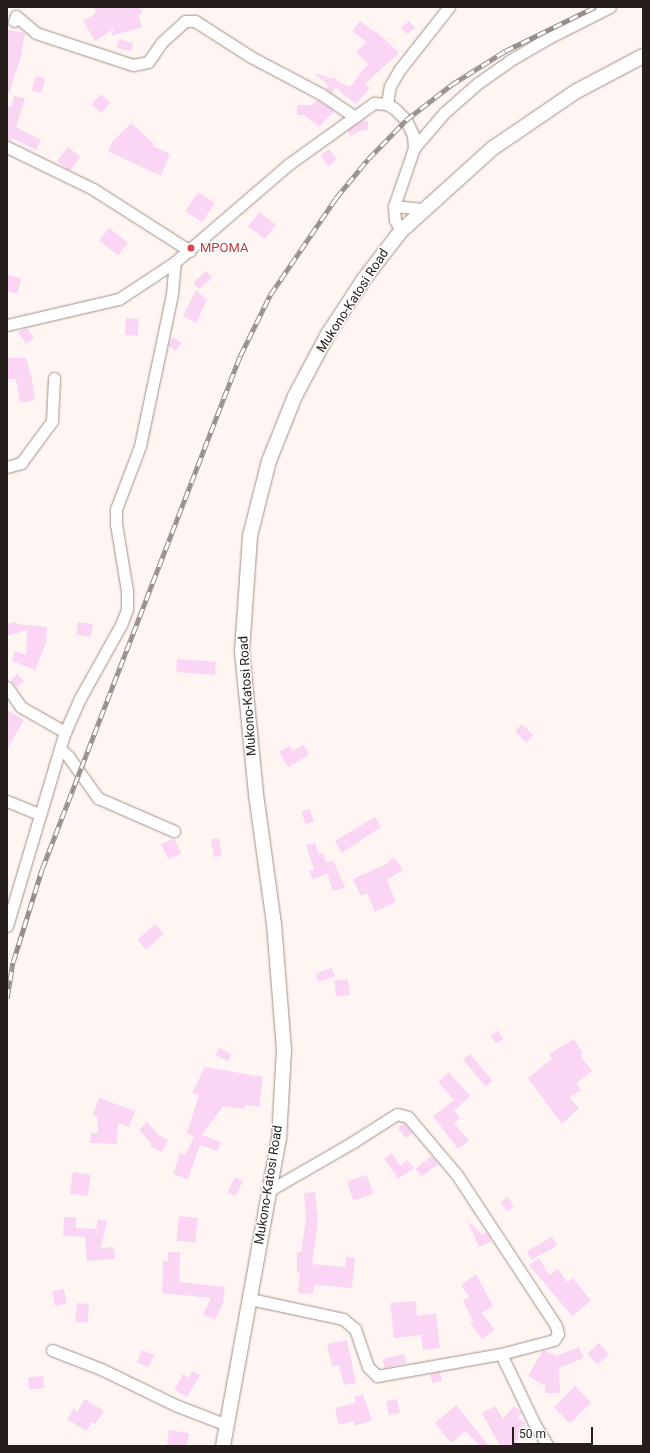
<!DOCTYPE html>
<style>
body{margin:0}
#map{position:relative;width:650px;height:1453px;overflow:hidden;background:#fff6f3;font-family:Roboto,sans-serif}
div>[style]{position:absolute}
.building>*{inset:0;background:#fbd5f4;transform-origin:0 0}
.roads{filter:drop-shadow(0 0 1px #a38f87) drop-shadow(0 0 1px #a38f87)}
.minor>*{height:11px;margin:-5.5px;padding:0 5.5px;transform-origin:5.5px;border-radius:5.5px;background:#fff}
.major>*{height:14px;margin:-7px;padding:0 7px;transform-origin:7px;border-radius:7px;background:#fff}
.rail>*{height:4.5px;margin-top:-2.25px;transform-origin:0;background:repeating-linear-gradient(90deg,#fff 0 9px,#968e8a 0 18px);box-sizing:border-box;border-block:1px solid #968e8a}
.dots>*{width:11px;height:11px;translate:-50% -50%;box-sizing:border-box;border:2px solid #fff;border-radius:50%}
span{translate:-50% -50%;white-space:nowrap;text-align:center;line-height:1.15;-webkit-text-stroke:3px #fff;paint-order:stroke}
.health-label{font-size:13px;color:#be3a42}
.left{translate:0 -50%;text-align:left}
.street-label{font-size:13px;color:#251e1a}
.frame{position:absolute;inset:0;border:8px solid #251e1a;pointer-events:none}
.scale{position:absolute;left:512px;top:1427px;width:81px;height:18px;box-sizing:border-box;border:2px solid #251e1a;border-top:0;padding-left:5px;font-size:12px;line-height:14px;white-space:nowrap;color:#251e1a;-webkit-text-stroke:3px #fff;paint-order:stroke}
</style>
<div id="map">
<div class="building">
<div style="clip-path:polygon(94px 7px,140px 7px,142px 14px,138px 15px,142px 27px,111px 36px,114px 29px,95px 41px,83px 21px,96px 13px)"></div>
<div style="clip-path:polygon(360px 21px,385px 39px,399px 53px,365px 84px,370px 88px,356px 104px,335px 87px,332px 93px,326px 89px,329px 86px,314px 73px,334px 79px,336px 77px,337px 81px,350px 87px,368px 64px,356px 52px,367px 42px,352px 31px)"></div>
<div style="clip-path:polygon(409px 21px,415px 28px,407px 34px,401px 28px)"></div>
<div style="clip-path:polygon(7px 30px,25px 33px,21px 56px,9px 93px,7px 93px)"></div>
<div style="left:119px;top:39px;width:15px;height:9px;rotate:16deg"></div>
<div style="left:36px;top:76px;width:10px;height:15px;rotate:17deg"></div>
<div style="left:101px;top:94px;width:13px;height:14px;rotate:42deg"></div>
<div style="clip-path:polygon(14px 96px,25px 98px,16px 127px,41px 140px,36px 150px,12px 138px,11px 141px,7px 140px,7px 106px,11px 107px)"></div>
<div style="clip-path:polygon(317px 100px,334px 111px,319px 127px,304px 115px,297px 115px,297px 105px,312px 105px)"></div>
<div style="clip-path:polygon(360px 121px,368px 121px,368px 130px,359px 131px,351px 137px,347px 131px)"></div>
<div style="clip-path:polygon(131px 123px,154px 144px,153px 146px,170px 154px,161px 176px,108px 151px,113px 141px)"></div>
<div style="left:68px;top:147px;width:16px;height:18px;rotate:38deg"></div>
<div style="left:329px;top:149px;width:13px;height:11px;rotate:51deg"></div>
<div style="left:198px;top:192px;width:20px;height:23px;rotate:33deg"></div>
<div style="left:259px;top:212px;width:21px;height:18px;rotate:37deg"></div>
<div style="left:109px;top:228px;width:24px;height:16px;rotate:38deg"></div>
<div style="left:206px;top:271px;width:9px;height:17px;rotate:49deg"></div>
<div style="clip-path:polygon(7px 274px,22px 279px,17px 294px,7px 291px)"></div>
<div style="clip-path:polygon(196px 290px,207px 300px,196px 323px,183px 316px)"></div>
<div style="left:126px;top:318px;width:13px;height:17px;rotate:4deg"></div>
<div style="clip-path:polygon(27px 328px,34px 338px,26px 344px,18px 332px)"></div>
<div style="clip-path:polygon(173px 337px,182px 343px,176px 351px,168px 346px)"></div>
<div style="clip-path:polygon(7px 358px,26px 358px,32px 379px,35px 400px,20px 403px,16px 379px,7px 379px)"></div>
<div style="clip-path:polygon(16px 622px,17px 624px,47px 627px,46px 643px,35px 670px,12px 661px,15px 651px,26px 655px,27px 630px,7px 636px,7px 624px)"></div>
<div style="left:78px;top:622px;width:15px;height:13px;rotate:8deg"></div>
<div style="left:177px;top:659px;width:39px;height:13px;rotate:4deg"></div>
<div style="clip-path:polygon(17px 674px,24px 681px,17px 687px,11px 680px)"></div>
<div style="clip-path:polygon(7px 710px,24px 720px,7px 749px)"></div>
<div style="left:522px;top:724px;width:16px;height:10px;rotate:45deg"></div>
<div style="clip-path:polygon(304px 745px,309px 755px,288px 767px,279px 752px,290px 746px,292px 751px)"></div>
<div style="left:310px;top:809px;width:13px;height:9px;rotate:72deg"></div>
<div style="clip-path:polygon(375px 817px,381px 827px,342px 853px,335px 841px)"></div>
<div style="left:174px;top:838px;width:17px;height:14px;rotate:65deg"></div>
<div style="left:219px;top:838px;width:18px;height:8px;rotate:81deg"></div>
<div style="clip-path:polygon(315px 843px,319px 854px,323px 853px,326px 863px,333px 860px,345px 887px,333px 891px,327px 873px,313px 880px,309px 871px,314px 869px,306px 845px)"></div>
<div style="clip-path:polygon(394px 857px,403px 870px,387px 880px,396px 902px,375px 912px,367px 893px,361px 896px,353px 879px,386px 864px)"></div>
<div style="left:155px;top:924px;width:13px;height:24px;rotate:48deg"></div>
<div style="left:332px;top:968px;width:9px;height:17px;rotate:72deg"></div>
<div style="left:348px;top:979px;width:16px;height:14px;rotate:83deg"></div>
<div style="left:498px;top:1031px;width:9px;height:9px;rotate:54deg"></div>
<div style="clip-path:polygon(574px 1039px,583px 1054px,580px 1055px,592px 1071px,577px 1083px,581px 1091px,569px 1097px,579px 1108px,562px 1124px,528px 1078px,552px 1059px,549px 1054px)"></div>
<div style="left:219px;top:1048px;width:14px;height:8px;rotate:25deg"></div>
<div style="left:470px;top:1054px;width:35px;height:9px;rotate:50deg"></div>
<div style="clip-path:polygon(205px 1067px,263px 1077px,259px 1107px,246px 1105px,244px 1109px,223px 1106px,202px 1135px,221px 1142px,218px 1151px,200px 1145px,188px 1179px,173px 1174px,180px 1153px,185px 1155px,194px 1137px,187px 1133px,199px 1095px,192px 1093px)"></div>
<div style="clip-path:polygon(449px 1072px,470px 1096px,454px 1111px,460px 1118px,454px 1123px,469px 1141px,458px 1149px,433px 1116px,454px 1100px,438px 1082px)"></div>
<div style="clip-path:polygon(99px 1098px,135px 1111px,129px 1127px,118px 1123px,117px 1144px,90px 1143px,91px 1133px,98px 1133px,98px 1117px,93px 1115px)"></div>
<div style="clip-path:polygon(147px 1122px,159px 1135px,168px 1140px,162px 1152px,150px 1146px,151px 1143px,139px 1130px)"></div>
<div style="left:404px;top:1123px;width:13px;height:8px;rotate:51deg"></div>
<div style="clip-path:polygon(392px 1153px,400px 1166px,407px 1160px,414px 1168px,398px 1179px,384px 1158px)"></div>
<div style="left:432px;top:1156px;width:10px;height:21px;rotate:53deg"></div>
<div style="left:73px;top:1172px;width:18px;height:22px;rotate:9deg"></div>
<div style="left:367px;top:1175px;width:20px;height:21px;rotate:72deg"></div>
<div style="left:235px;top:1177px;width:9px;height:17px;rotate:27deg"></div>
<div style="clip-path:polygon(315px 1192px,318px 1221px,312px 1264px,346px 1267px,346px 1257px,355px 1258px,352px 1288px,314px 1285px,313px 1294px,298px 1293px,300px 1273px,297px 1273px,297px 1252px,301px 1252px,306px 1218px,304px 1193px)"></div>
<div style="left:508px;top:1197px;width:11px;height:9px;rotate:56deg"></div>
<div style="left:179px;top:1216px;width:19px;height:25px;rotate:6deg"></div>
<div style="clip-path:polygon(64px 1217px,76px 1217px,76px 1228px,96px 1229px,98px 1219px,107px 1221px,101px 1248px,114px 1247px,115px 1259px,87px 1261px,85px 1237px,63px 1236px)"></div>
<div style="clip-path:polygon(467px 1220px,482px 1234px,486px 1233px,492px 1241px,479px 1247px)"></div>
<div style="left:552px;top:1237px;width:10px;height:29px;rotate:61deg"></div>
<div style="clip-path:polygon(168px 1252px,180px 1252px,179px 1282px,225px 1287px,223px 1303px,215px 1320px,203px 1314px,211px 1298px,162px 1293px,163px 1261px,168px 1261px)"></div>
<div style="clip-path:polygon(539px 1258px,549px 1275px,558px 1269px,567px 1282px,573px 1278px,591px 1301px,572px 1316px,529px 1265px)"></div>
<div style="clip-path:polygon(476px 1274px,493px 1306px,482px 1313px,495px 1330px,482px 1339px,470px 1323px,473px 1321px,463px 1300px,469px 1297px,461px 1285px)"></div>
<div style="left:64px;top:1289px;width:15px;height:12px;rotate:79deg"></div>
<div style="clip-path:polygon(416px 1301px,417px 1316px,436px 1313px,440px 1348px,423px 1350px,421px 1335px,394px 1338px,390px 1303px)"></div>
<div style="left:77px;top:1303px;width:12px;height:19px;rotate:5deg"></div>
<div style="clip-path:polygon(347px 1340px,356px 1383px,344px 1385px,339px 1365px,332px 1366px,327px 1344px)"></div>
<div style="left:599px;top:1343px;width:15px;height:16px;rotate:48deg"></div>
<div style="clip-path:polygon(579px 1347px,584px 1358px,559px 1368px,560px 1393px,545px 1393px,545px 1386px,528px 1376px,543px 1350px,557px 1356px)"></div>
<div style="left:142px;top:1350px;width:13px;height:13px;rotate:23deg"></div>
<div style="left:404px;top:1354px;width:9px;height:22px;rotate:77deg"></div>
<div style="clip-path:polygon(192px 1371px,200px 1375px,187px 1397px,174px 1390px,183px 1374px,188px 1378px)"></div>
<div style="left:440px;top:1372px;width:9px;height:10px;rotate:77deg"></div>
<div style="left:43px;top:1376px;width:12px;height:15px;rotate:85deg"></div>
<div style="left:575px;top:1386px;width:23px;height:30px;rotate:45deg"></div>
<div style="clip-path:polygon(363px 1394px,372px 1420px,355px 1426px,354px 1421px,339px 1425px,335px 1408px,356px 1403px,354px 1397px)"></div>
<div style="clip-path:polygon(85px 1399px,104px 1411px,95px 1424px,92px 1422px,86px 1431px,67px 1419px,74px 1409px,77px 1412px)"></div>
<div style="left:397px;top:1399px;width:14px;height:11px;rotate:78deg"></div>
<div style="clip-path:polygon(456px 1405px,489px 1446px,480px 1446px,465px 1431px,451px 1443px,435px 1423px)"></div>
<div style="clip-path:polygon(495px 1406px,503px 1419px,514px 1406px,522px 1413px,517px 1418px,526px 1423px,514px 1446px,500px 1446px,482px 1413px)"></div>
<div style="clip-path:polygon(169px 1430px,189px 1433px,187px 1446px,167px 1446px)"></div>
</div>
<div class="roads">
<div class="minor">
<div style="left:14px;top:21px;width:5px;rotate:-68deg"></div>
<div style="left:16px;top:16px;width:26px;rotate:40deg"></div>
<div style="left:36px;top:33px;width:102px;rotate:18.3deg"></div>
<div style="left:133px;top:65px;width:15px;rotate:-11deg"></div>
<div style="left:148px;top:62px;width:24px;rotate:-55deg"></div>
<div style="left:162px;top:42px;width:31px;rotate:-42deg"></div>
<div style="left:185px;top:21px;width:10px"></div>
<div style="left:195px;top:21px;width:67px;rotate:32.7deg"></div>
<div style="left:251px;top:57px;width:79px;rotate:27.9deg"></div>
<div style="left:321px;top:94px;width:40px;rotate:34deg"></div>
<div style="left:387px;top:104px;width:18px;rotate:-81deg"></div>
<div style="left:390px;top:86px;width:20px;rotate:-60deg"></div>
<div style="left:400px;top:69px;width:79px;rotate:-51.7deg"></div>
<div style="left:7px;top:147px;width:96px;rotate:26deg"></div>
<div style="left:93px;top:189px;width:115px;rotate:32.6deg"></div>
<div style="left:414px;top:148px;width:46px;rotate:-49.4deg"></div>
<div style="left:444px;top:113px;width:45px;rotate:-41.4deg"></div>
<div style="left:478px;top:83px;width:38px;rotate:-35deg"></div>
<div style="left:509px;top:61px;width:45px;rotate:-30.5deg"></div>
<div style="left:548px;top:38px;width:69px;rotate:-26.6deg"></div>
<div style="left:394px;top:206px;width:14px;rotate:86deg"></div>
<div style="left:395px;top:220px;width:13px;rotate:61deg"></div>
<div style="left:7px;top:325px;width:115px;rotate:-13.1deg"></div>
<div style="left:119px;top:299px;width:67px;rotate:-33.5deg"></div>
<div style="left:175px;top:262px;width:150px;rotate:-40.7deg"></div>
<div style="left:289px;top:164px;width:105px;rotate:-35.7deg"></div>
<div style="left:374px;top:103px;width:13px;rotate:4deg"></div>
<div style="left:387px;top:104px;width:9px;rotate:32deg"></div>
<div style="left:395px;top:109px;width:16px;rotate:45deg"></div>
<div style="left:406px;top:120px;width:17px;rotate:65deg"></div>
<div style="left:413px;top:135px;width:13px;rotate:86deg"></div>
<div style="left:414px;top:148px;width:61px;rotate:109deg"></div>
<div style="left:394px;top:206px;width:30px;rotate:6deg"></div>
<div style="left:7px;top:467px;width:15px;rotate:-16deg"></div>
<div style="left:21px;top:463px;width:52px;rotate:-53.6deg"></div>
<div style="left:52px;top:421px;width:43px;rotate:-87.3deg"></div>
<div style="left:7px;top:687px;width:24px;rotate:55deg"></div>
<div style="left:21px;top:707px;width:51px;rotate:29.6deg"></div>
<div style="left:60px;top:749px;width:11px;rotate:41deg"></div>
<div style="left:68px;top:756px;width:52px;rotate:54.5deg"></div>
<div style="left:98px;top:798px;width:83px;rotate:23.5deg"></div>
<div style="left:7px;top:801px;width:35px;rotate:22deg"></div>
<div style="left:7px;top:926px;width:202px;rotate:-73.4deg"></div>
<div style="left:65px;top:732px;width:35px;rotate:-66deg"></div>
<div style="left:79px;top:700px;width:86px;rotate:-60.8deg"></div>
<div style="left:121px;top:625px;width:17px;rotate:-69deg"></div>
<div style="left:127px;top:609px;width:18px;rotate:-90deg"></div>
<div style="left:127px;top:591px;width:68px;rotate:-99.3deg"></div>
<div style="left:116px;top:524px;width:15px;rotate:-90deg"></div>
<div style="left:116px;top:509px;width:67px;rotate:-69.1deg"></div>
<div style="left:140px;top:446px;width:155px;rotate:-78.1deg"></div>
<div style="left:172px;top:294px;width:32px;rotate:-85deg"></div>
<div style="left:270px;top:1190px;width:96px;rotate:-30deg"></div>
<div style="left:353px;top:1142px;width:52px;rotate:-32.5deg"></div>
<div style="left:397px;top:1114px;width:11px;rotate:15deg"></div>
<div style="left:408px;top:1117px;width:76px;rotate:49.8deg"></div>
<div style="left:457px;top:1175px;width:181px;rotate:56.7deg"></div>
<div style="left:556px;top:1326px;width:8px;rotate:76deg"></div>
<div style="left:558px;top:1334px;width:7px;rotate:124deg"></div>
<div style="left:554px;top:1340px;width:55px;rotate:165.2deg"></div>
<div style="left:250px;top:1299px;width:95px;rotate:12.1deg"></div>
<div style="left:343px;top:1319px;width:16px;rotate:40deg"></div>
<div style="left:355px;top:1329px;width:40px;rotate:71.1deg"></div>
<div style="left:368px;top:1367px;width:13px;rotate:45deg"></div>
<div style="left:377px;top:1376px;width:126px;rotate:-10.1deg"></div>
<div style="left:501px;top:1354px;width:76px;rotate:64.4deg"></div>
<div style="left:534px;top:1423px;width:27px;rotate:59deg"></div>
<div style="left:52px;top:1350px;width:53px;rotate:21.2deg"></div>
<div style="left:101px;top:1369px;width:82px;rotate:25.9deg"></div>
<div style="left:175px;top:1405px;width:56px;rotate:21deg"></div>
</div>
<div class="major">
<div style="left:223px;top:1446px;width:312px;rotate:-79.7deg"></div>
<div style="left:279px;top:1139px;width:89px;rotate:-86.8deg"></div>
<div style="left:284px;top:1050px;width:126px;rotate:-94.5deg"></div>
<div style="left:274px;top:924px;width:131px;rotate:-97.9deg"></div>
<div style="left:256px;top:794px;width:144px;rotate:-95.6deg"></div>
<div style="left:242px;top:651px;width:115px;rotate:-86deg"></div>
<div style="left:250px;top:536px;width:77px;rotate:-75.8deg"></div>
<div style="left:269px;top:461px;width:70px;rotate:-68.2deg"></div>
<div style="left:295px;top:396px;width:70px;rotate:-62deg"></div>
<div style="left:328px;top:334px;width:66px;rotate:-56.8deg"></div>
<div style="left:364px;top:279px;width:61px;rotate:-52.4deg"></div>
<div style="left:401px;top:231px;width:124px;rotate:-42.1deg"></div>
<div style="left:493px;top:148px;width:99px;rotate:-34.3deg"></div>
<div style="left:575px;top:92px;width:77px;rotate:-27.9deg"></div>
</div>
</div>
<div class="rail">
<div style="left:7px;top:998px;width:36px;rotate:-81deg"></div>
<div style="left:13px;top:962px;width:97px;rotate:-72.7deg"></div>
<div style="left:42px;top:869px;width:550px;rotate:-68.9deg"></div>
<div style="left:240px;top:356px;width:68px;rotate:-63.8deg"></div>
<div style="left:270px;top:295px;width:117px;rotate:-55.8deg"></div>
<div style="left:336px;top:198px;width:50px;rotate:-50.6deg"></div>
<div style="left:368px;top:159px;width:54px;rotate:-45.7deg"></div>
<div style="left:406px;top:120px;width:57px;rotate:-37.9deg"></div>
<div style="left:451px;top:85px;width:64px;rotate:-32.2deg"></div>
<div style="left:505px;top:51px;width:100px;rotate:-26.1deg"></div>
</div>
<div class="dots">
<div style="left:191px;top:248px;background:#e0444e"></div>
</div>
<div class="health-label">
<span class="left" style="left:200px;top:248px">MPOMA</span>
</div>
<div class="street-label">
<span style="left:353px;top:301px;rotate:-57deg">Mukono-Katosi Road</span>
<span style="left:248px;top:696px;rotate:-94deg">Mukono-Katosi Road</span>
<span style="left:269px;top:1185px;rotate:-81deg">Mukono-Katosi Road</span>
</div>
<div class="frame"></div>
<div class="scale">50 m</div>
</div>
